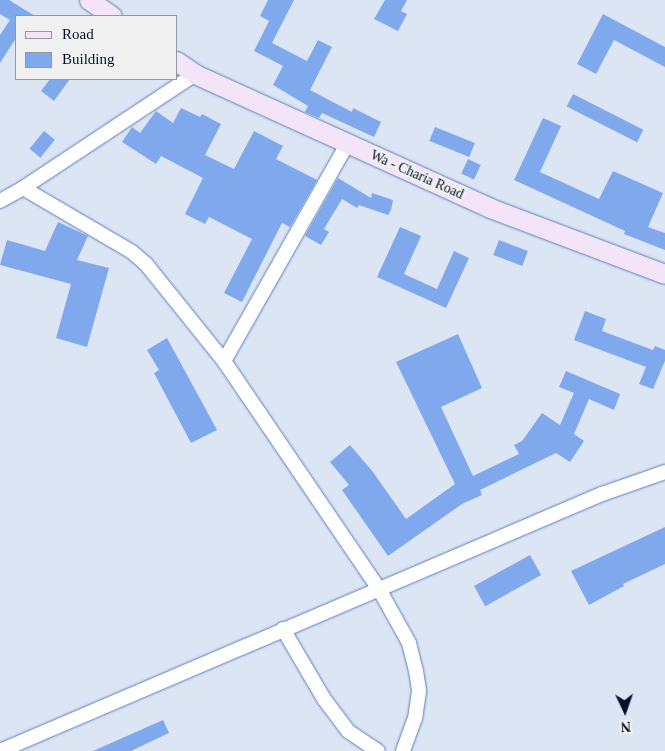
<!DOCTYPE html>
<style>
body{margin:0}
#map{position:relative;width:665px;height:751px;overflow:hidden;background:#dce5f3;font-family:"Times New Roman",serif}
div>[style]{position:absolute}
.building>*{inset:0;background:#80a9ed;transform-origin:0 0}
.roads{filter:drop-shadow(0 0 1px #597fc1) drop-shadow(0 0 1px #597fc1)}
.street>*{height:14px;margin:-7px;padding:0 7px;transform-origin:7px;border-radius:7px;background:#fff}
.secondary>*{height:19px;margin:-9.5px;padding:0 9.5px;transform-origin:9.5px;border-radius:9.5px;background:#f4e4f8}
span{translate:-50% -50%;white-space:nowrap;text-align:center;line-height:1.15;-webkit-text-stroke:5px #f1f1f1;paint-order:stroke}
.street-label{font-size:14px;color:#031029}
.legend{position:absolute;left:15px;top:15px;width:162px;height:65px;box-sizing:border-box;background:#f1f1f1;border:1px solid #9297a1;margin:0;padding:6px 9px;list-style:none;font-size:15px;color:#031029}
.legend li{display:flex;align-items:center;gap:10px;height:25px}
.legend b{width:25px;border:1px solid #9297a1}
.north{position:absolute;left:600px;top:686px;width:50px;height:50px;-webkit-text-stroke:4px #f1f1f1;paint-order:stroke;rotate:177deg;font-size:14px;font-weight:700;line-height:20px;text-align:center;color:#031029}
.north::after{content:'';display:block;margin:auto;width:18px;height:22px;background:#031029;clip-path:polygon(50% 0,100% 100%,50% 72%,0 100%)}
</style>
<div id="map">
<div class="building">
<div style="clip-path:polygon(0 0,9px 0,35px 16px,16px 16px,16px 38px,0 63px,0 35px,10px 20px,0 14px)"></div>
<div style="clip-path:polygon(268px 0,294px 0,272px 43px,307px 61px,318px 40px,332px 47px,310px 90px,352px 112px,353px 108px,381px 122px,374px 137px,322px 113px,319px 118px,305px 112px,308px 106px,273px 85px,283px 66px,254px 51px,269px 21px,260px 16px)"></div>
<div style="clip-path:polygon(385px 0,407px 0,401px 11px,407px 14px,398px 31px,374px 19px)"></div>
<div style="clip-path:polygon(603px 14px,665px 47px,665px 67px,614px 40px,596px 74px,577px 64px)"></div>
<div style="clip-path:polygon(50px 79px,70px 79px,54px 101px,41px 91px)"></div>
<div style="left:573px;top:94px;width:79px;height:14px;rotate:27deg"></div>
<div style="clip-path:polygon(181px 108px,200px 117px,202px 114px,221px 124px,205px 155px,234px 169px,254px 131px,283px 146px,276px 159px,317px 180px,290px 227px,282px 223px,242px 302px,224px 293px,252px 239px,209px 217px,205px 224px,185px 214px,203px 178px,161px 156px,156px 164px,122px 142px,132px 127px,140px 133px,156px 111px,173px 123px)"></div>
<div style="clip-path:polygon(543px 118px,561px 126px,540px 172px,599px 199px,613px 171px,663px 193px,648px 227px,665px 233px,665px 250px,624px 234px,625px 231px,514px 180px)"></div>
<div style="left:435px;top:127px;width:43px;height:15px;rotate:22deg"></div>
<div style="left:44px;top:131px;width:14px;height:23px;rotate:39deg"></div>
<div style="left:468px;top:159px;width:14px;height:16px;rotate:25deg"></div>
<div style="clip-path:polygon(338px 178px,371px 198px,372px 193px,393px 200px,391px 210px,388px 215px,359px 205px,357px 208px,342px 199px,324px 229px,329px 232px,321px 245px,305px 236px)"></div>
<div style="clip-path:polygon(58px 222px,88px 236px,77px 260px,109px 268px,87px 347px,56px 338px,71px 284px,0 265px,7px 240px,45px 251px)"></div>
<div style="clip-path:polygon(400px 227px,421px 236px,404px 274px,437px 289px,454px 251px,469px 258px,446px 308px,377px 277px)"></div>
<div style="left:499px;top:240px;width:31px;height:16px;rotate:21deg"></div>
<div style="clip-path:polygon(585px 311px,606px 319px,602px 331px,653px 350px,655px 346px,665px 350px,665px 361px,653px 389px,639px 384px,646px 367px,574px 340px)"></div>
<div style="clip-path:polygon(458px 334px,482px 388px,441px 407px,473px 476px,519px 454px,514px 445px,522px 441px,542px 413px,560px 425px,574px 393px,559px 387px,566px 371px,620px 394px,614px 410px,589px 399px,574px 434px,584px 441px,570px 462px,556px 453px,480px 490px,482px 495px,462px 504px,388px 556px,342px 490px,349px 485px,330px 462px,350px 445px,373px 472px,406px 519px,455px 484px,396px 362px)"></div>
<div style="clip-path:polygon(167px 338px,217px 430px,191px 443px,154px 373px,159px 370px,147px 350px)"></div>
<div style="clip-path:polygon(665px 527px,665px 564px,623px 584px,624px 586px,589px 605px,571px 571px)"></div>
<div style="left:530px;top:555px;width:23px;height:64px;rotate:61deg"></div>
<div style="clip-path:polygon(163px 720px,169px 733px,131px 751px,93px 751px)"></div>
</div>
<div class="roads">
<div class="street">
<div style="left:23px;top:188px;width:126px;rotate:30.4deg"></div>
<div style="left:132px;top:252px;width:18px;rotate:41deg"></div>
<div style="left:146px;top:264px;width:124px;rotate:51.2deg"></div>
<div style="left:224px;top:361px;width:276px;rotate:55.8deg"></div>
<div style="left:379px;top:589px;width:62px;rotate:60.9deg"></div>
<div style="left:409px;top:643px;width:29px;rotate:76deg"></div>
<div style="left:416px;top:671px;width:20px;rotate:81deg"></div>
<div style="left:419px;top:691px;width:27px;rotate:98deg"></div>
<div style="left:415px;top:718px;width:35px;rotate:110deg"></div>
<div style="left:0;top:201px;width:26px;rotate:-29deg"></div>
<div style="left:23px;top:188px;width:206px;rotate:-33.5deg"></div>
<div style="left:224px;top:361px;width:251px;rotate:-60.4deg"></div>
<div style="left:283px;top:629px;width:81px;rotate:59.6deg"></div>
<div style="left:324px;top:699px;width:40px;rotate:53deg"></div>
<div style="left:348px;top:731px;width:36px;rotate:34deg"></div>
<div style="left:0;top:751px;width:655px;rotate:-23.12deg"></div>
<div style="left:602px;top:494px;width:67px;rotate:-19.2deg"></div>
</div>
<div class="secondary">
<div style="left:89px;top:0;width:28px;rotate:35deg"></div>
<div style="left:176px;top:61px;width:23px;rotate:34deg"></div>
<div style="left:195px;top:74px;width:324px;rotate:24.4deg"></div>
<div style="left:490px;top:208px;width:187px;rotate:20.7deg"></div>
</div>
</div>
<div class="street-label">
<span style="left:417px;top:175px;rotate:24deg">Wa - Charia Road</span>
</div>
<ul class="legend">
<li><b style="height:6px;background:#f4e4f8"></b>Road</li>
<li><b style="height:14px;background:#80a9ed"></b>Building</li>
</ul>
<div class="north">N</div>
</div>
